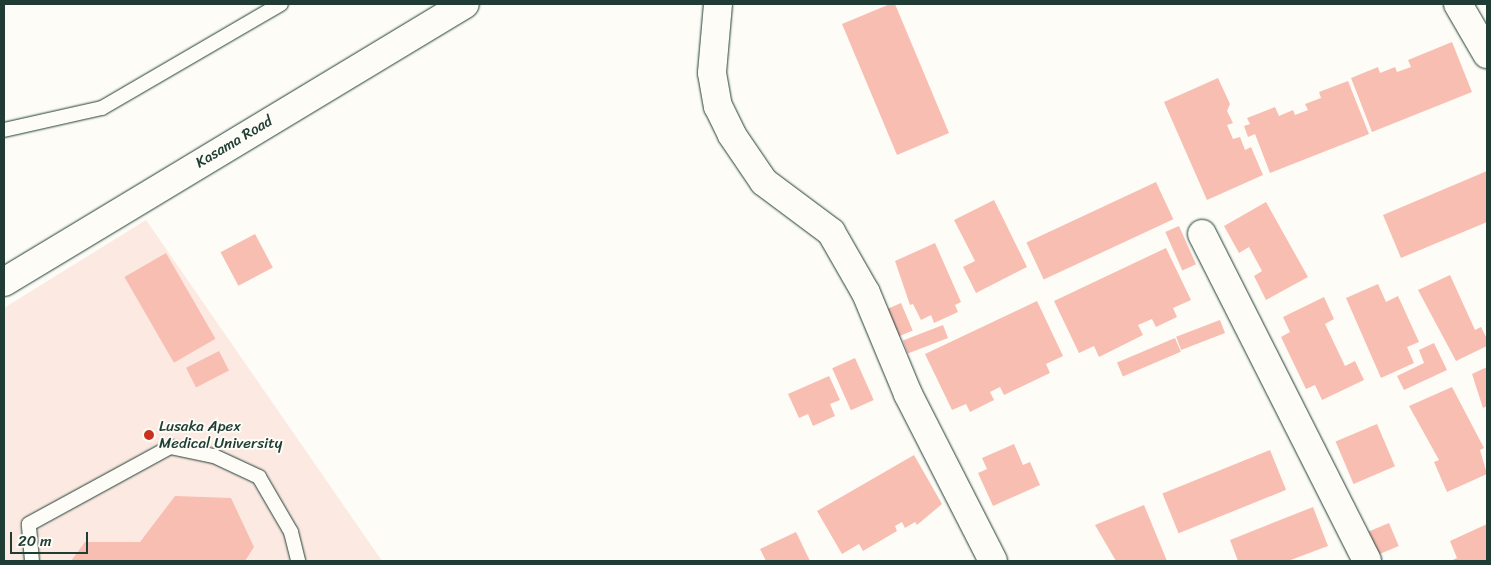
<!DOCTYPE html>
<style>
body{margin:0}
#map{position:relative;width:1491px;height:565px;overflow:hidden;background:#fdfcf7;font-family:Sriracha,sans-serif}
div>[style]{position:absolute}
.built>*{inset:0;background:#fce9e2}
.building>*{inset:0;background:#f9beb2;transform-origin:0 0}
.roads{filter:drop-shadow(0 0 1px #1f3d34) drop-shadow(0 0 1px #1f3d34)}
.lane>*{height:14px;margin:-7px;padding:0 7px;transform-origin:7px;border-radius:7px;background:#fdfcf7}
.street>*{height:28px;margin:-14px;padding:0 14px;transform-origin:14px;border-radius:14px;background:#fdfcf7}
.secondary>*{height:28px;margin:-14px;padding:0 14px;transform-origin:14px;border-radius:14px;background:#fdfcf7}
.dots>*{width:14px;height:14px;translate:-50% -50%;box-sizing:border-box;border:2px solid #fdfcf7;border-radius:50%}
span{translate:-50% -50%;white-space:nowrap;text-align:center;line-height:1.15;-webkit-text-stroke:4px #fdfcf7;paint-order:stroke}
.street-label{font-size:15px;color:#1f3d34}
.poi-label{font-size:15px;color:#1f3d34}
.left{translate:0 -50%;text-align:left}
.frame{position:absolute;inset:0;border:5px solid #1f3d34;pointer-events:none}
.scale{position:absolute;left:10px;top:532px;width:78px;height:22px;box-sizing:border-box;border:2px solid #1f3d34;border-top:0;padding-left:6px;font-size:15px;line-height:18px;white-space:nowrap;color:#1f3d34;-webkit-text-stroke:4px #fdfcf7;paint-order:stroke}
</style>
<div id="map">
<div class="built">
<div style="clip-path:polygon(146px 220px,382px 561px,4px 561px,4px 308px)"></div>
</div>
<div class="building">
<div style="clip-path:polygon(890px 4px,895px 4px,949px 133px,897px 155px,842px 24px)"></div>
<div style="clip-path:polygon(1452px 42px,1472px 92px,1372px 132px,1351px 78px,1378px 67px,1380px 73px,1395px 67px,1397px 72px,1411px 67px,1408px 60px)"></div>
<div style="clip-path:polygon(1218px 78px,1230px 104px,1227px 111px,1233px 123px,1227px 125px,1233px 139px,1240px 137px,1245px 150px,1251px 147px,1263px 175px,1207px 200px,1164px 102px)"></div>
<div style="clip-path:polygon(1348px 81px,1369px 134px,1270px 173px,1255px 134px,1248px 137px,1244px 126px,1250px 124px,1247px 118px,1275px 107px,1279px 116px,1293px 110px,1295px 115px,1308px 110px,1305px 104px,1321px 98px,1319px 92px)"></div>
<div style="clip-path:polygon(1487px 171px,1487px 222px,1401px 258px,1383px 215px)"></div>
<div style="left:1156px;top:182px;width:41px;height:143px;rotate:65deg"></div>
<div style="clip-path:polygon(994px 200px,1027px 267px,976px 293px,963px 267px,975px 261px,954px 220px)"></div>
<div style="clip-path:polygon(1266px 202px,1308px 277px,1266px 300px,1254px 276px,1262px 271px,1249px 247px,1239px 253px,1224px 226px)"></div>
<div style="left:1179px;top:226px;width:42px;height:15px;rotate:66deg"></div>
<div style="left:255px;top:234px;width:38px;height:39px;rotate:62deg"></div>
<div style="clip-path:polygon(935px 243px,961px 302px,955px 305px,958px 312px,934px 323px,931px 315px,921px 320px,913px 304px,910px 305px,895px 261px)"></div>
<div style="clip-path:polygon(1166px 248px,1191px 300px,1173px 308px,1177px 317px,1156px 327px,1152px 319px,1138px 325px,1143px 335px,1099px 357px,1094px 346px,1079px 353px,1054px 301px)"></div>
<div style="left:166px;top:253px;width:99px;height:48px;rotate:60deg"></div>
<div style="clip-path:polygon(1450px 275px,1475px 330px,1481px 327px,1487px 339px,1487px 346px,1456px 361px,1418px 290px)"></div>
<div style="clip-path:polygon(1378px 284px,1386px 302px,1398px 296px,1419px 342px,1407px 347px,1414px 363px,1381px 378px,1346px 298px)"></div>
<div style="clip-path:polygon(1324px 297px,1334px 319px,1325px 324px,1345px 366px,1355px 361px,1364px 380px,1322px 400px,1315px 385px,1306px 389px,1281px 337px,1290px 332px,1283px 317px)"></div>
<div style="clip-path:polygon(1037px 301px,1063px 356px,1046px 364px,1050px 373px,1004px 395px,1000px 387px,990px 392px,994px 400px,970px 412px,966px 404px,952px 410px,925px 354px)"></div>
<div style="left:901px;top:303px;width:30px;height:17px;rotate:67deg"></div>
<div style="left:1220px;top:320px;width:14px;height:47px;rotate:69deg"></div>
<div style="left:943px;top:325px;width:14px;height:43px;rotate:69deg"></div>
<div style="left:1175px;top:338px;width:15px;height:63px;rotate:67deg"></div>
<div style="clip-path:polygon(1434px 343px,1447px 370px,1404px 390px,1397px 376px,1424px 363px,1419px 350px)"></div>
<div style="left:219px;top:351px;width:22px;height:37px;rotate:63deg"></div>
<div style="left:855px;top:358px;width:46px;height:25px;rotate:66deg"></div>
<div style="clip-path:polygon(1487px 367px,1487px 406px,1483px 408px,1472px 374px)"></div>
<div style="clip-path:polygon(829px 376px,840px 400px,830px 404px,835px 416px,813px 426px,808px 414px,799px 418px,788px 394px)"></div>
<div style="clip-path:polygon(1452px 387px,1484px 448px,1480px 450px,1487px 474px,1447px 492px,1434px 462px,1439px 460px,1409px 406px)"></div>
<div style="left:1377px;top:424px;width:46px;height:45px;rotate:67deg"></div>
<div style="clip-path:polygon(1014px 444px,1023px 465px,1030px 462px,1040px 485px,993px 506px,978px 473px,987px 469px,982px 458px)"></div>
<div style="left:1270px;top:450px;width:43px;height:116px;rotate:68deg"></div>
<div style="clip-path:polygon(914px 455px,942px 504px,917px 525px,915px 522px,905px 528px,902px 522px,895px 526px,897px 531px,863px 551px,859px 544px,842px 554px,817px 511px)"></div>
<div style="clip-path:polygon(175px 496px,231px 498px,254px 547px,245px 561px,71px 561px,85px 542px,140px 542px)"></div>
<div style="clip-path:polygon(1144px 505px,1167px 561px,1116px 561px,1095px 525px)"></div>
<div style="clip-path:polygon(1313px 507px,1328px 546px,1288px 561px,1238px 561px,1230px 540px)"></div>
<div style="left:1389px;top:523px;width:25px;height:22px;rotate:67deg"></div>
<div style="clip-path:polygon(1487px 524px,1487px 561px,1450px 561px,1457px 558px,1450px 541px)"></div>
<div style="clip-path:polygon(796px 532px,810px 561px,766px 561px,760px 549px)"></div>
</div>
<div class="roads">
<div class="lane">
<div style="left:4px;top:130px;width:100px;rotate:-12.7deg"></div>
<div style="left:102px;top:108px;width:207px;rotate:-30.2deg"></div>
<div style="left:32px;top:561px;width:37px;rotate:-95deg"></div>
<div style="left:29px;top:524px;width:161px;rotate:-28.6deg"></div>
<div style="left:170px;top:447px;width:45px;rotate:11.6deg"></div>
<div style="left:214px;top:456px;width:50px;rotate:25deg"></div>
<div style="left:259px;top:477px;width:64px;rotate:59.8deg"></div>
<div style="left:291px;top:532px;width:30px;rotate:76deg"></div>
</div>
<div class="street">
<div style="left:718px;top:4px;width:69px;rotate:95deg"></div>
<div style="left:712px;top:73px;width:34px;rotate:80deg"></div>
<div style="left:718px;top:106px;width:32px;rotate:64deg"></div>
<div style="left:732px;top:135px;width:57px;rotate:55.8deg"></div>
<div style="left:764px;top:182px;width:84px;rotate:36.7deg"></div>
<div style="left:831px;top:232px;width:70px;rotate:60.2deg"></div>
<div style="left:866px;top:293px;width:109px;rotate:67.4deg"></div>
<div style="left:908px;top:394px;width:187px;rotate:63deg"></div>
<div style="left:1458px;top:4px;width:58px;rotate:59.9deg"></div>
<div style="left:1202px;top:234px;width:366px;rotate:63.2deg"></div>
</div>
<div class="secondary">
<div style="left:4px;top:282px;width:538px;rotate:-31.09deg"></div>
</div>
</div>
<div class="dots">
<div style="left:149px;top:435px;background:#c8321e"></div>
</div>
<div class="street-label">
<span style="left:234px;top:142px;rotate:-31deg">Kasama Road</span>
</div>
<div class="poi-label">
<span class="left" style="left:159px;top:435px">Lusaka Apex<br>Medical University</span>
</div>
<div class="frame"></div>
<div class="scale">20 m</div>
</div>
